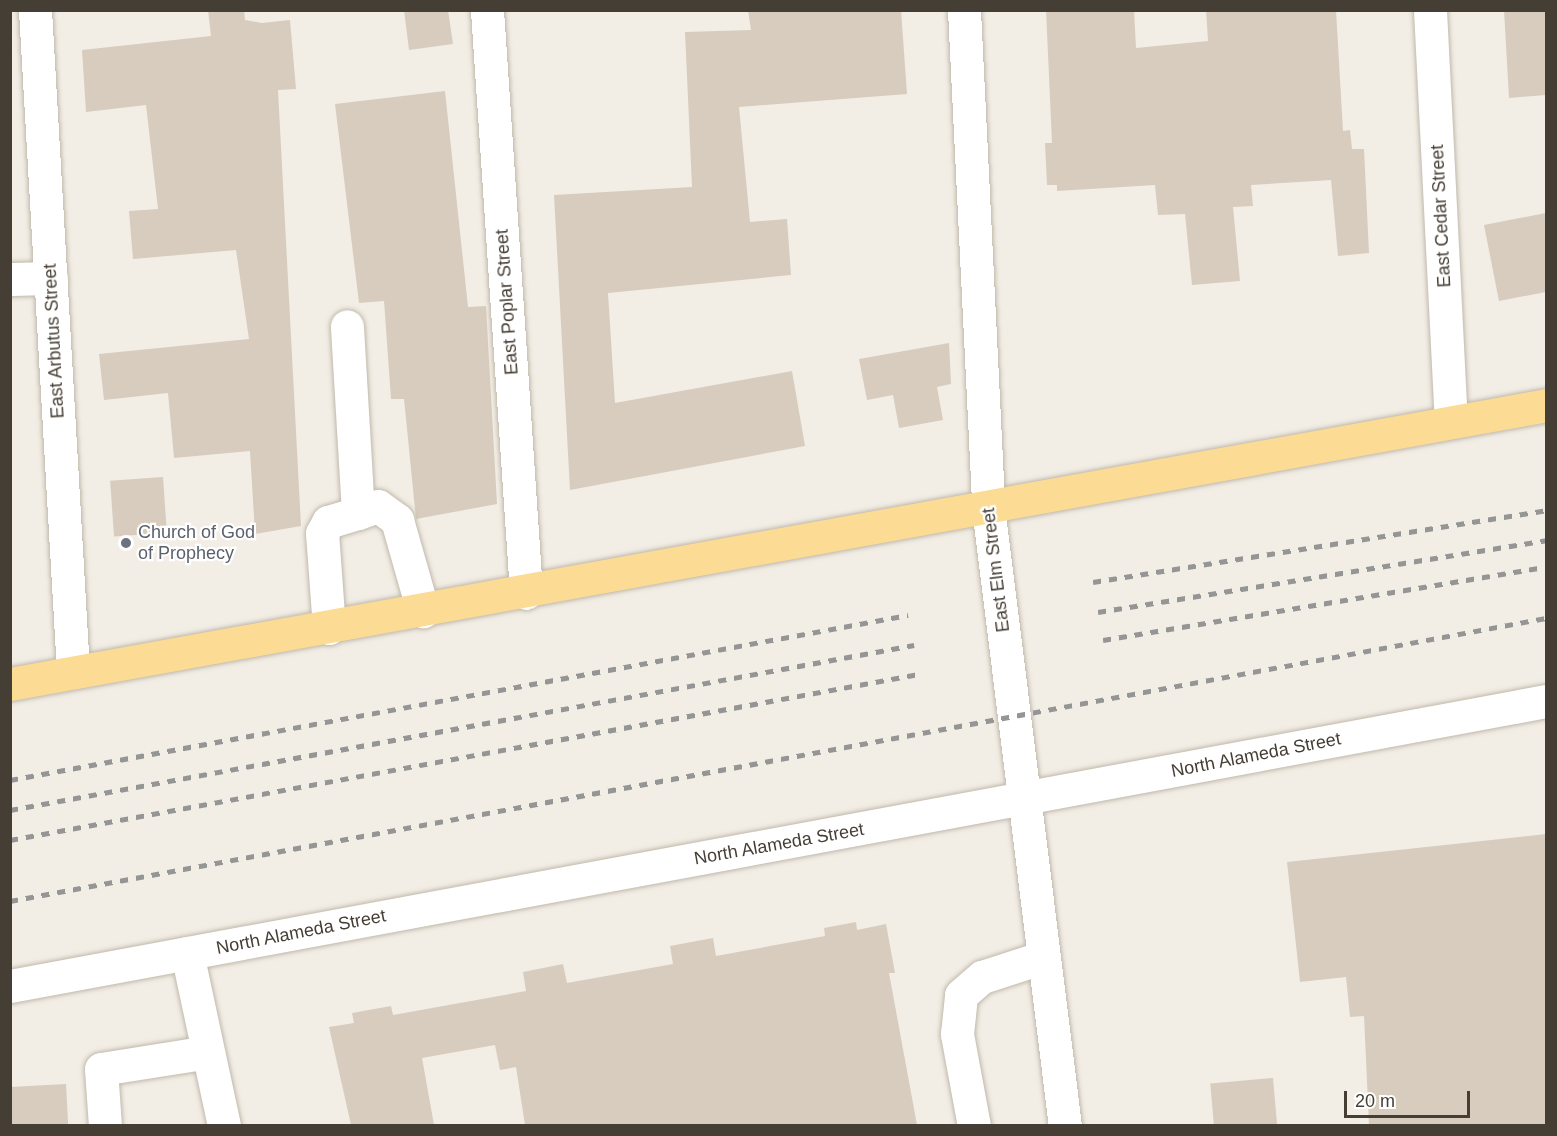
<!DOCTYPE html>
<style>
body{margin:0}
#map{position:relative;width:1557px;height:1136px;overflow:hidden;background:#f2eee5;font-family:Arial,sans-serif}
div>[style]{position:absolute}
.building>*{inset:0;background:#d7ccbe;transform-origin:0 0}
.roads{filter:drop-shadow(0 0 2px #c1b8ab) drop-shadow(0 0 2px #c1b8ab)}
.minor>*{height:33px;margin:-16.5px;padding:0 16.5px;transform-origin:16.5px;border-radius:16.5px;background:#fff}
.major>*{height:33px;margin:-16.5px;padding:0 16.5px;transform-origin:16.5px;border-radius:16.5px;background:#fcdb95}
.rail>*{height:4.5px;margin-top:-2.25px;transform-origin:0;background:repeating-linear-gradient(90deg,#959595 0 8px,transparent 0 16px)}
.dots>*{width:16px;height:16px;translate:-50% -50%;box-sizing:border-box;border:3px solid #fff;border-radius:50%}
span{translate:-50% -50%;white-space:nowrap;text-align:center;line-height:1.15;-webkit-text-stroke:4.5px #fff;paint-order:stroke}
.street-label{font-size:18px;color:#453e35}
.worship-label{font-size:18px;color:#5b616d}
.left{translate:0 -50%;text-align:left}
.frame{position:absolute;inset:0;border:12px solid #453e35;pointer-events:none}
.scale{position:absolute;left:1344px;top:1091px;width:126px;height:27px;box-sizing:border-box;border:3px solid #453e35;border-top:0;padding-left:8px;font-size:18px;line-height:21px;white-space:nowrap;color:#453e35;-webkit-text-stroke:4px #fff;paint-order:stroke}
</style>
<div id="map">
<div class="building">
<div style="clip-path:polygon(208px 10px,244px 10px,245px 20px,262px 23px,290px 20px,296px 89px,278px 90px,301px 526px,255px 534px,250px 451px,174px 458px,168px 393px,104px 400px,99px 354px,249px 339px,236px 250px,133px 259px,129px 211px,158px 209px,146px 105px,86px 112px,82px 50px,211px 36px)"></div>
<div style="clip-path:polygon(404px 10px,448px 10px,453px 44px,409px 50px)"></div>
<div style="clip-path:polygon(748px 10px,901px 10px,907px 94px,739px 107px,750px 222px,787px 219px,791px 275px,608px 293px,615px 403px,792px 371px,805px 446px,570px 490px,554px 195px,692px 187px,685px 32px,751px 30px)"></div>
<div style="clip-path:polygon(1046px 10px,1134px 10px,1136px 48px,1208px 41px,1206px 10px,1336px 10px,1343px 131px,1350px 130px,1352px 149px,1364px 149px,1369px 253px,1338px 256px,1331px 180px,1251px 185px,1253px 206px,1233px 207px,1240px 281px,1192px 285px,1185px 214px,1158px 215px,1155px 185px,1057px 191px,1057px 185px,1047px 185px,1045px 143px,1052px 143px)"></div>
<div style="clip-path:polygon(1504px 10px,1546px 10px,1546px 95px,1509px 98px)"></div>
<div style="clip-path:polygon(445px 91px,468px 307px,486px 306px,497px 504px,416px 519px,404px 399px,391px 399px,384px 301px,359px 303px,335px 104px)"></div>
<div style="clip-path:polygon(1546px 213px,1546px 292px,1499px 301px,1484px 225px)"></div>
<div style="clip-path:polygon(949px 343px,951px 384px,937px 387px,943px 420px,899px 428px,893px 395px,867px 400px,859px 359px)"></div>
<div style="left:163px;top:477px;width:56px;height:53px;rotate:86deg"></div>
<div style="clip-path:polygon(1546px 834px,1546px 1125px,1369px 1125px,1364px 1016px,1350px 1017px,1346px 977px,1300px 982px,1287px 862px)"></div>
<div style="clip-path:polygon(856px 922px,857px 930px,886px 924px,895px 973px,889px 973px,917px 1125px,525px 1125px,516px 1067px,500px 1070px,495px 1045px,422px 1058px,434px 1125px,351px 1125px,329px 1027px,354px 1023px,352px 1013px,391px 1006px,393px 1015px,526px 991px,523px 972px,563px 964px,567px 983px,673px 964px,670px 946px,713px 938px,716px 956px,825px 936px,824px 928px)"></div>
<div style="left:1273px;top:1078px;width:47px;height:63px;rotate:85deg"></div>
<div style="left:66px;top:1084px;width:41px;height:56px;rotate:87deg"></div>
</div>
<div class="roads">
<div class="minor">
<div style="left:35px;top:10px;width:663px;rotate:86.71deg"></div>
<div style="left:487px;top:10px;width:584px;rotate:86.17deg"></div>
<div style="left:964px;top:10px;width:498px;rotate:87.2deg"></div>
<div style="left:988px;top:507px;width:624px;rotate:82.91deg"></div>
<div style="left:1430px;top:10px;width:412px;rotate:87.1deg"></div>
<div style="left:10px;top:279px;width:41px;rotate:-1.4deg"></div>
<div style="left:358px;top:513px;width:21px;rotate:-19deg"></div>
<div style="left:378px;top:506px;width:24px;rotate:36deg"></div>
<div style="left:397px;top:520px;width:95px;rotate:74.1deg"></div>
<div style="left:329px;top:628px;width:95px;rotate:-94.2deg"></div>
<div style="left:322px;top:533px;width:13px;rotate:-61deg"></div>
<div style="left:328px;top:522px;width:31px;rotate:-17deg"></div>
<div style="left:358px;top:513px;width:187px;rotate:-93.4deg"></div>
<div style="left:187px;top:953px;width:177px;rotate:77.9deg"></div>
<div style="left:10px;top:986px;width:1562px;rotate:-10.51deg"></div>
<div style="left:105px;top:1126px;width:57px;rotate:-94deg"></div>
<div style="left:101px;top:1069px;width:108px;rotate:-9deg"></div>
<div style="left:974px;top:1126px;width:94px;rotate:-100.5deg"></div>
<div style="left:957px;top:1034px;width:39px;rotate:-84deg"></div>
<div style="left:961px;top:995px;width:28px;rotate:-41deg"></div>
<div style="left:982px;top:977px;width:65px;rotate:-17.9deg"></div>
</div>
<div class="major">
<div style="left:10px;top:684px;width:1561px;rotate:-10.29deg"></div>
</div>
</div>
<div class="rail">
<div style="left:1093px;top:582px;width:459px;rotate:-9deg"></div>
<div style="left:1098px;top:612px;width:454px;rotate:-9.1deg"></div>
<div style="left:1103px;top:640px;width:449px;rotate:-9.4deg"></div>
<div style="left:10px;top:780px;width:913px;rotate:-10.41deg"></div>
<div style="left:10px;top:810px;width:919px;rotate:-10.34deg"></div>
<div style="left:10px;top:840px;width:924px;rotate:-10.35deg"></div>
<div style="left:10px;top:901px;width:1562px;rotate:-10.44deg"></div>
</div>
<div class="dots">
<div style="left:126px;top:543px;background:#6b7280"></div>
</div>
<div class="street-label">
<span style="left:1441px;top:216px;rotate:-93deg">East Cedar Street</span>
<span style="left:507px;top:302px;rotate:-94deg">East Poplar Street</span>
<span style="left:54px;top:341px;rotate:-93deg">East Arbutus Street</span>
<span style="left:996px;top:570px;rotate:-97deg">East Elm Street</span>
<span style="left:1256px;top:755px;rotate:-11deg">North Alameda Street</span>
<span style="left:779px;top:844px;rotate:-10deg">North Alameda Street</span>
<span style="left:301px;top:932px;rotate:-11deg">North Alameda Street</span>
</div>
<div class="worship-label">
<span class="left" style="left:138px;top:543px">Church of God<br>of Prophecy</span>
</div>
<div class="frame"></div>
<div class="scale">20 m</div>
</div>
